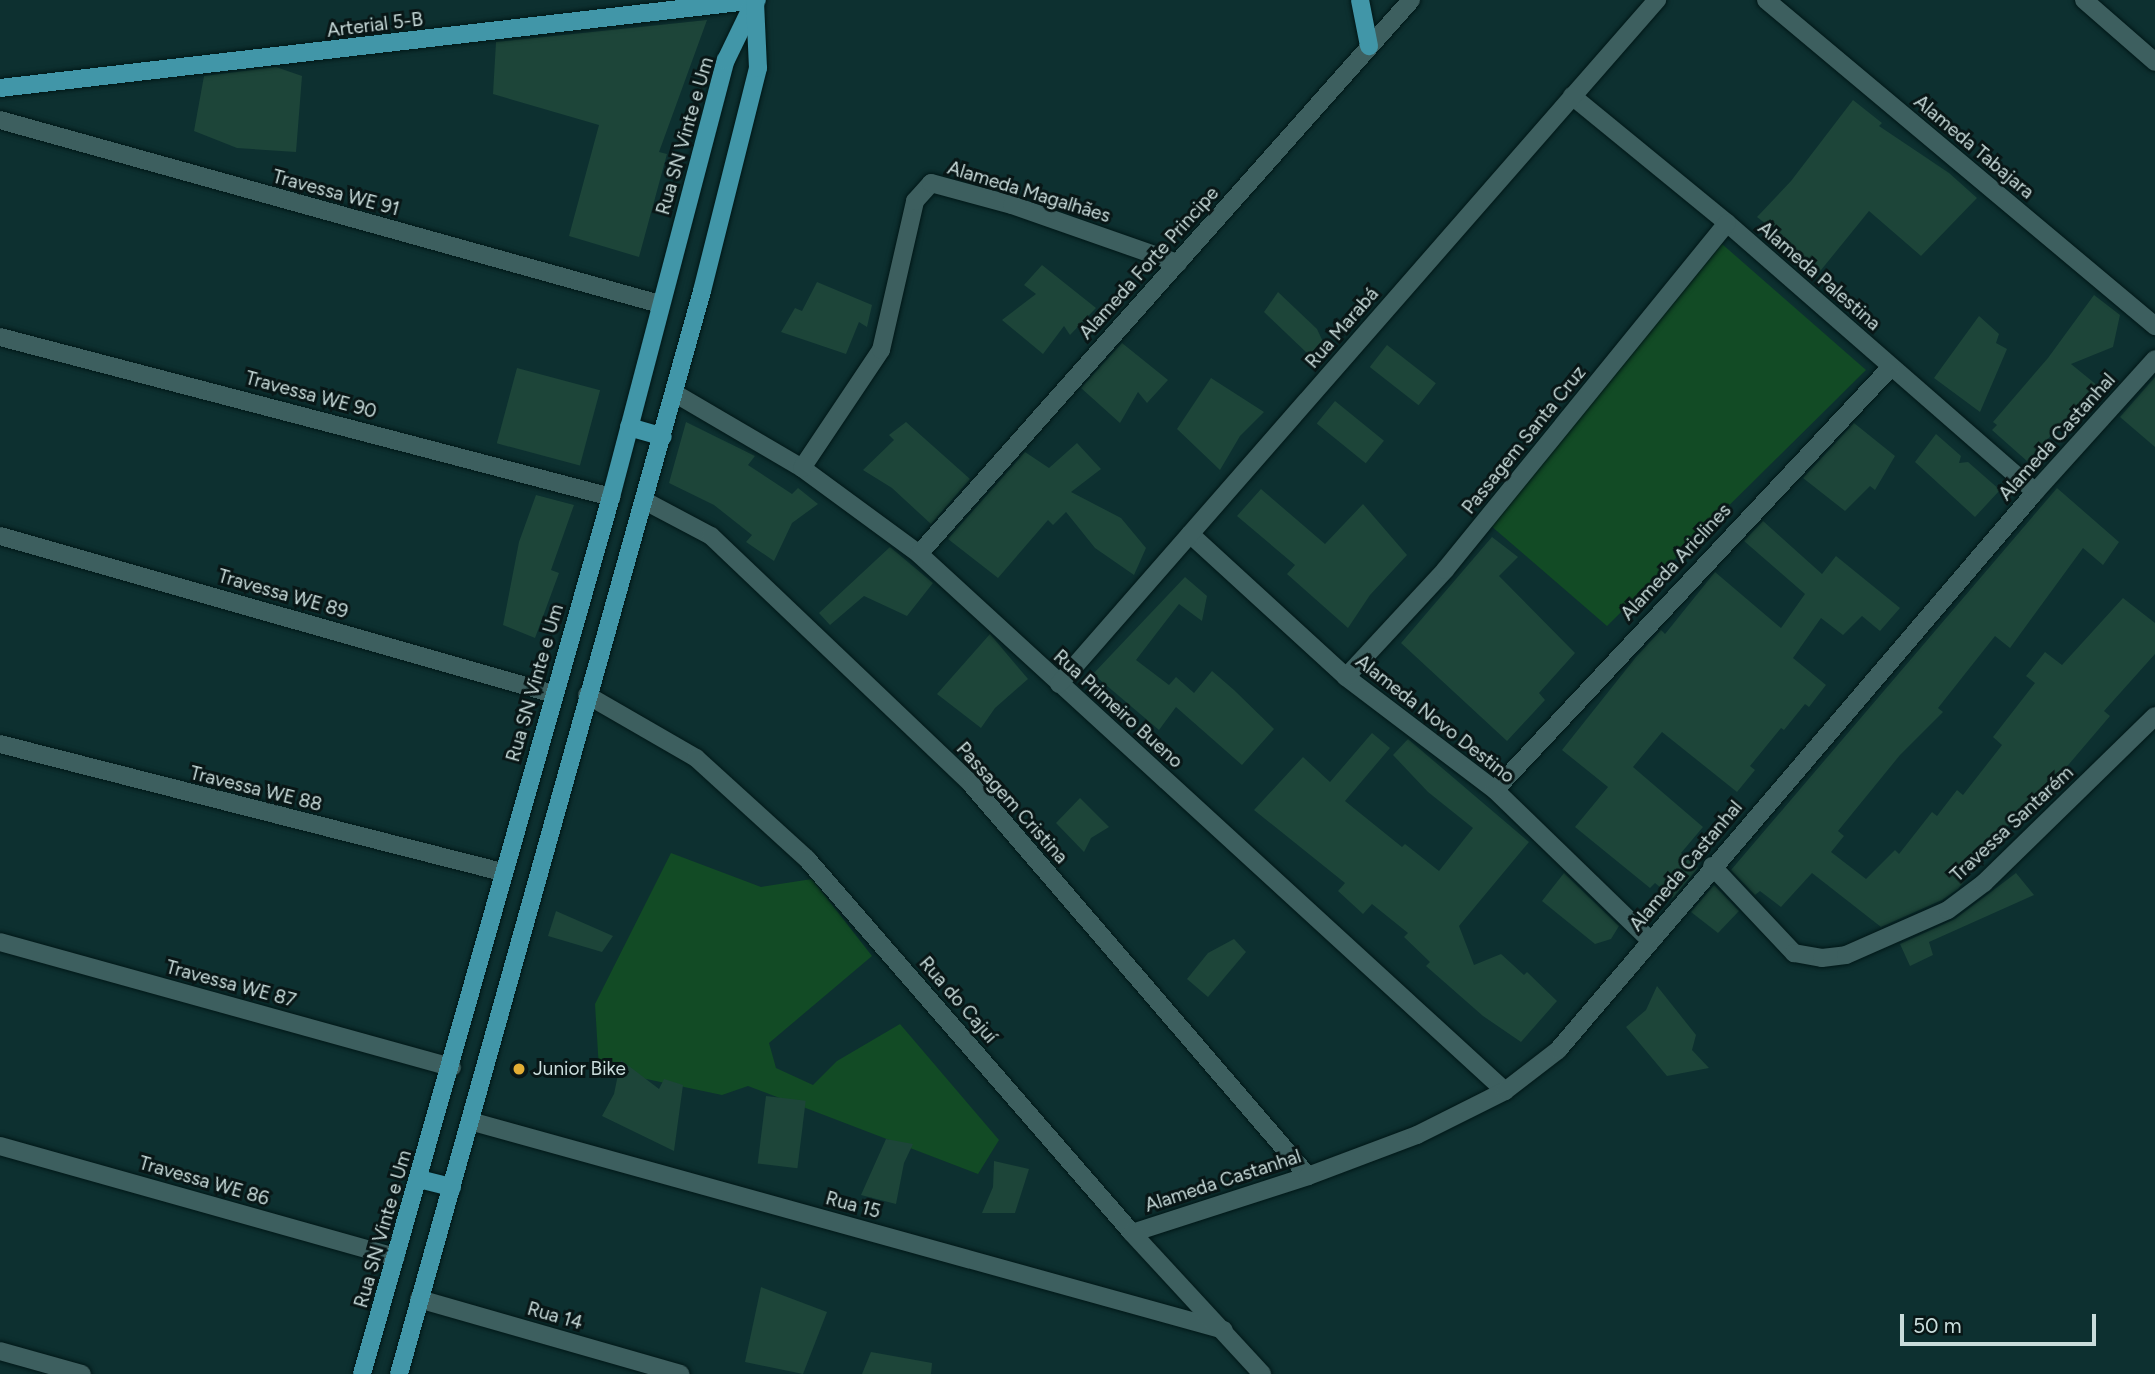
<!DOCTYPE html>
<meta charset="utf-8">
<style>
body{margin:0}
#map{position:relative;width:2155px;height:1374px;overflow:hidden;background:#0d3030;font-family:Figtree,sans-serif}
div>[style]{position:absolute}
.green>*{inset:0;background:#124b25}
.building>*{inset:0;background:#1d4539;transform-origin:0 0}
.roads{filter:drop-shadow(0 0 2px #001717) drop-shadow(0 0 2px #001717)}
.minor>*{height:18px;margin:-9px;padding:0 9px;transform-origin:9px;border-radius:9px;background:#3d5f5f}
.tertiary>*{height:18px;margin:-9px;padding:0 9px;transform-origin:9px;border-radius:9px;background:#3d5f5f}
.primary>*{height:18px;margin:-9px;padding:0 9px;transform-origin:9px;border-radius:9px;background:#4196a8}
.dots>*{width:19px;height:19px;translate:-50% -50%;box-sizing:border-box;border:4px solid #081616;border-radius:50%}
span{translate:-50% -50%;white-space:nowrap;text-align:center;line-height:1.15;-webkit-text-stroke:6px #081616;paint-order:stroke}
.street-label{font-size:19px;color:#c9dcdb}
.poi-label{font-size:19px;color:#c9dcdb}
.left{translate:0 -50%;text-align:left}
.scale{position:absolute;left:1900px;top:1314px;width:196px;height:32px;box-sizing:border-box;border:4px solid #c9dcdb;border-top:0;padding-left:9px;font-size:21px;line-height:24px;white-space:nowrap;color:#c9dcdb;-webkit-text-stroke:5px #081616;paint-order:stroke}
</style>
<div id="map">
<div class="green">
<div style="clip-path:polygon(1722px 244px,1866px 370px,1607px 626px,1490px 525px)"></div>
<div style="clip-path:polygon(671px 853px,761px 887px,812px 879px,872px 956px,769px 1043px,776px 1068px,813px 1085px,837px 1061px,900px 1024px,999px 1140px,978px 1174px,748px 1086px,722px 1095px,599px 1069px,595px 1004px)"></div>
</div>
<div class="building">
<div style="clip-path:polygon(707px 20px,659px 152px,667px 154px,639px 257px,569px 236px,599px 125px,493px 94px,496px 42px)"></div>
<div style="clip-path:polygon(276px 67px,302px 76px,296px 152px,237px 148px,194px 131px,204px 76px)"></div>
<div style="clip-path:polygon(1853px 100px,1882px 123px,1879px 126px,1949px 173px,1977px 198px,1921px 256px,1869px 211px,1817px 275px,1781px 253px,1790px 243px,1757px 217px,1791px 181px)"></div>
<div style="clip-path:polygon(1042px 265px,1096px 308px,1070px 335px,1064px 326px,1043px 354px,1002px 320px,1036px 294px,1024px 285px)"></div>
<div style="clip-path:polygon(817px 282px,872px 305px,867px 327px,859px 322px,846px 354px,781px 332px,795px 308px,802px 311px)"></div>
<div style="clip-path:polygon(1278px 292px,1317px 329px,1324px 344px,1308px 354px,1264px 312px)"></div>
<div style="clip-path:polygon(2094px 295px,2120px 315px,2113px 347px,2071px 364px,2098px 386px,2027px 461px,1992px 430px,1997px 425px,1993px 422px,2048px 358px)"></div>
<div style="clip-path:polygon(1979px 316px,1999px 334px,1996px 343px,2007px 349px,1980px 412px,1934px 378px)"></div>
<div style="clip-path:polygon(1122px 343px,1168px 380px,1147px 403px,1138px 392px,1120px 423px,1081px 388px)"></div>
<div style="left:1387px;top:345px;width:62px;height:28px;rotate:38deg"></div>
<div style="left:517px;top:368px;width:86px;height:78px;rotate:15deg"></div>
<div style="clip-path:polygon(2155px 377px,2155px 447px,2120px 417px)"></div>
<div style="clip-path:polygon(1211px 378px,1264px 412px,1240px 436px,1220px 470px,1177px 429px)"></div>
<div style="left:1335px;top:401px;width:63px;height:29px;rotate:39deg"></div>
<div style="clip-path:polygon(686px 422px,755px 456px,748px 465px,792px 494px,798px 488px,818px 504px,792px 523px,774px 561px,746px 542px,752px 535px,714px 505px,669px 483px)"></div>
<div style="clip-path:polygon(906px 422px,970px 479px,931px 524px,892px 488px,863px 470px,894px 440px,889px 435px)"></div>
<div style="clip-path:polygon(1854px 423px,1895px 456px,1875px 490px,1870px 486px,1845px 511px,1803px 478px)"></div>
<div style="clip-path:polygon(1936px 434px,1961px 456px,1959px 463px,1968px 462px,2000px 490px,1975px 517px,1915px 462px)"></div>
<div style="clip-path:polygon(1077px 443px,1101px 469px,1071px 492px,1121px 518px,1146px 548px,1134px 575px,1095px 548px,1066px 512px,1053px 525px,1048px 520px,998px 578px,948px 539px,1025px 452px,1049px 468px)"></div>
<div style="clip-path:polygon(2057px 488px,2119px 542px,2103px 565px,2083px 548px,2010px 648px,1995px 636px,1938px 708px,1943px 712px,1900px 755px,1838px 831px,1844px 836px,1831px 852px,1866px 879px,1895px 850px,1899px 854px,1932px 812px,1937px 816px,1957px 790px,1963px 795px,2002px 745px,1993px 737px,2035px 683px,2026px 676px,2045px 652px,2062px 665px,2123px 598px,2155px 623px,2155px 654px,2104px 711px,2110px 716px,2029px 811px,2023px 807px,1958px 889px,1942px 900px,1881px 927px,1812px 873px,1781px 907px,1760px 891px,1755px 895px,1731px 870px)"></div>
<div style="clip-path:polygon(1261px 489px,1325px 544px,1363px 504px,1407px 555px,1370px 595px,1348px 628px,1287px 574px,1295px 565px,1237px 516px)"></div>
<div style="clip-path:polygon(536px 495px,574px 505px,551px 570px,559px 573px,535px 638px,503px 625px,519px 542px)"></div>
<div style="clip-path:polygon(1763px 521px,1822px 574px,1836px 556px,1900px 608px,1880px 631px,1862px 616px,1843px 635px,1821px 618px,1793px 658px,1826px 685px,1809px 707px,1805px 704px,1784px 730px,1781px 728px,1750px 766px,1755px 770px,1737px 792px,1662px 732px,1633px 767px,1703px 827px,1681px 853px,1698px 868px,1673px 898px,1655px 883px,1650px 888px,1575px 827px,1608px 787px,1562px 750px,1636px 657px,1661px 630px,1665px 634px,1715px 572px,1781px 628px,1805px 594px,1744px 541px)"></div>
<div style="clip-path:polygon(1492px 537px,1518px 557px,1499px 576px,1575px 653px,1539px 693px,1545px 700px,1507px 741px,1401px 643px)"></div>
<div style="clip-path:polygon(890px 547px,933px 583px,907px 616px,864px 596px,830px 625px,819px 613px)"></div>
<div style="clip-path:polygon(1185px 577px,1207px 596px,1202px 621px,1179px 604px,1136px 660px,1169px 685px,1176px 677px,1194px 693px,1212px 671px,1234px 690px,1274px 729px,1242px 765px,1176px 707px,1159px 730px,1093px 674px)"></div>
<div style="clip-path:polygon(990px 634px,1028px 679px,995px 708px,981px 728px,937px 694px)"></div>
<div style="clip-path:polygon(1372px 733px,1390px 748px,1345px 801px,1402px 847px,1405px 844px,1439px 871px,1473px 828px,1428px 792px,1393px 755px,1408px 739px,1529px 842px,1459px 926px,1474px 965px,1501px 954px,1524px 975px,1527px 972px,1557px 1001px,1521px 1042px,1483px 1016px,1426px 966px,1430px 962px,1404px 937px,1408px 933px,1372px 904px,1363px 914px,1338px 891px,1345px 883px,1254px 810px,1303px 757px,1330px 782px)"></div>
<div style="clip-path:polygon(1080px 798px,1109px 827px,1091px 838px,1084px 852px,1056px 823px)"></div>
<div style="clip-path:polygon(1564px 873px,1619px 926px,1611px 939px,1595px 944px,1542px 901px)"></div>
<div style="clip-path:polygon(2016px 873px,2034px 895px,1929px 942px,1933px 955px,1910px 966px,1900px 944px,1955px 919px)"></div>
<div style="clip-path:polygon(1714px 885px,1739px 911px,1718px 933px,1691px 912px)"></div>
<div style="clip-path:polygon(556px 911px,613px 936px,602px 952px,548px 936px)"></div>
<div style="clip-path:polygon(1234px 939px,1246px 952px,1208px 997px,1187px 979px,1208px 953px)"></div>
<div style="clip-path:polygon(1657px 986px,1696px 1035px,1692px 1050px,1709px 1068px,1667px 1076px,1626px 1027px,1646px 1010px)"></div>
<div style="clip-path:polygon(621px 1060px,659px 1089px,664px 1079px,683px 1085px,674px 1151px,602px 1116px,614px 1094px)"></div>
<div style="left:766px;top:1096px;width:40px;height:68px;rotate:7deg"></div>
<div style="clip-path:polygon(886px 1139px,913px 1144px,904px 1163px,896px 1204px,861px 1195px)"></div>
<div style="clip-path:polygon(994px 1161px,1029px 1169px,1015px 1213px,982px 1213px,993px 1187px)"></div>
<div style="clip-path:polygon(761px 1287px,827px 1312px,803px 1374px,745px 1362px)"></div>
<div style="clip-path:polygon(871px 1352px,932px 1363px,931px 1374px,862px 1374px)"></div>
</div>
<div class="roads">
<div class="minor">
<div style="left:1766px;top:0;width:508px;rotate:39.96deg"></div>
<div style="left:2084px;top:0;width:94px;rotate:41.1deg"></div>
<div style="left:1572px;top:96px;width:200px;rotate:39.3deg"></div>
<div style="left:1727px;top:223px;width:409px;rotate:41.1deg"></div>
<div style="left:0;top:120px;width:685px;rotate:15.58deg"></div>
<div style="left:0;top:337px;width:632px;rotate:14.67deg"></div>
<div style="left:676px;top:394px;width:146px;rotate:30.4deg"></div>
<div style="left:802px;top:468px;width:145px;rotate:36.3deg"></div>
<div style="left:919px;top:554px;width:795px;rotate:42.5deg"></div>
<div style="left:802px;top:468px;width:142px;rotate:-56.2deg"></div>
<div style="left:881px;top:350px;width:153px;rotate:-77.1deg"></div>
<div style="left:915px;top:201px;width:24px;rotate:-48deg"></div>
<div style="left:931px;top:183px;width:84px;rotate:15.2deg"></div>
<div style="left:1012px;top:205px;width:176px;rotate:19.3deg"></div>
<div style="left:645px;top:501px;width:75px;rotate:27.9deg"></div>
<div style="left:711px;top:536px;width:359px;rotate:43.6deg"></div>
<div style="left:971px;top:784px;width:517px;rotate:49.31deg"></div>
<div style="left:1190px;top:534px;width:212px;rotate:42.5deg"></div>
<div style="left:1346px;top:677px;width:187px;rotate:37.2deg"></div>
<div style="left:1495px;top:790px;width:217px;rotate:44.1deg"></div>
<div style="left:0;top:536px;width:576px;rotate:15.92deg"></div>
<div style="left:919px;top:554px;width:741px;rotate:-48.39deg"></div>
<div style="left:1346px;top:677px;width:146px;rotate:-47.2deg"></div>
<div style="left:1445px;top:570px;width:447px;rotate:-50.9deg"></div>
<div style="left:1059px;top:684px;width:909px;rotate:-48.84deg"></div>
<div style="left:0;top:744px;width:518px;rotate:14.3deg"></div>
<div style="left:1495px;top:790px;width:579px;rotate:-46.89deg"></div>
<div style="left:1712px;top:866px;width:120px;rotate:46.7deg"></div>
<div style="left:1794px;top:953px;width:28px;rotate:10deg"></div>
<div style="left:1822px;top:958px;width:24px;rotate:-7deg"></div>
<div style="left:1846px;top:955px;width:111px;rotate:-23.8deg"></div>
<div style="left:1948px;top:910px;width:45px;rotate:-36.9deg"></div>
<div style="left:1984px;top:883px;width:239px;rotate:-44.3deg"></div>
<div style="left:0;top:942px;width:469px;rotate:15.5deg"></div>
<div style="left:470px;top:1121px;width:782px;rotate:15.49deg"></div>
<div style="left:0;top:1146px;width:411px;rotate:15.7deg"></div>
<div style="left:1132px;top:1233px;width:185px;rotate:-17.9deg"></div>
<div style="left:1308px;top:1176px;width:116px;rotate:-20.6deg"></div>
<div style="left:1417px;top:1135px;width:98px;rotate:-26.6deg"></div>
<div style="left:1505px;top:1091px;width:67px;rotate:-37.7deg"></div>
<div style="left:1558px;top:1050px;width:734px;rotate:-49.47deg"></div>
<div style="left:2035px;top:492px;width:179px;rotate:-47.9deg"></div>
<div style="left:419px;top:1299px;width:272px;rotate:16deg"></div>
<div style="left:0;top:1351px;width:85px;rotate:15.7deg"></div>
</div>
<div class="tertiary">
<div style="left:587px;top:695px;width:126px;rotate:30deg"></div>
<div style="left:696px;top:758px;width:150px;rotate:42.3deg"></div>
<div style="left:807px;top:859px;width:495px;rotate:49deg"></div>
<div style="left:1132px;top:1233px;width:192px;rotate:47.3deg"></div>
</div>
<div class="primary">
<div style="left:1360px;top:0;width:47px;rotate:78.9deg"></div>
<div style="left:0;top:88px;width:762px;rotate:-6.63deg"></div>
<div style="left:629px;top:427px;width:35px;rotate:16deg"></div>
<div style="left:419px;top:1179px;width:34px;rotate:14deg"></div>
<div style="left:362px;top:1374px;width:912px;rotate:-74.15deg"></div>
<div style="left:611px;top:497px;width:452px;rotate:-75.3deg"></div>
<div style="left:726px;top:60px;width:67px;rotate:-64.2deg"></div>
<div style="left:399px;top:1374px;width:1125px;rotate:-74.37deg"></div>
<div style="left:702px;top:291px;width:230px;rotate:-75.9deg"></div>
<div style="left:758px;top:68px;width:65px;rotate:-92.6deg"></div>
</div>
</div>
<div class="dots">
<div style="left:519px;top:1069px;background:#e3ae35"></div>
</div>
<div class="street-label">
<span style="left:375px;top:25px;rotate:-7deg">Arterial 5-B</span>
<span style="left:685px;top:136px;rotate:-74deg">Rua SN Vinte e Um</span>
<span style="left:1974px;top:147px;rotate:40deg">Alameda Tabajara</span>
<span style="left:1029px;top:192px;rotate:17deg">Alameda Magalhães</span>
<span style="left:336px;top:193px;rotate:15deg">Travessa WE 91</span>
<span style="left:1149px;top:263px;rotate:-48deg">Alameda Forte Principe</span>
<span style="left:1819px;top:276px;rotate:41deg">Alameda Palestina</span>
<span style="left:1342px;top:328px;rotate:-49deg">Rua Marabá</span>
<span style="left:311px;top:395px;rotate:15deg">Travessa WE 90</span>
<span style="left:2057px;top:437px;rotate:-48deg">Alameda Castanhal</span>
<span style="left:1524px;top:440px;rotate:-51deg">Passagem Santa Cruz</span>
<span style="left:1676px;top:562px;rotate:-47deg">Alameda Ariclines</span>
<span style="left:283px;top:594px;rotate:16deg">Travessa WE 89</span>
<span style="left:535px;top:683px;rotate:-74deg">Rua SN Vinte e Um</span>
<span style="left:1118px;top:709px;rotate:42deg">Rua Primeiro Bueno</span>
<span style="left:1435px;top:719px;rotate:38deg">Alameda Novo Destino</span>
<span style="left:256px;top:789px;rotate:14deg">Travessa WE 88</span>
<span style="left:1012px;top:803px;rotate:48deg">Passagem Cristina</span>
<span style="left:2012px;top:824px;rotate:-43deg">Travessa Santarém</span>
<span style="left:1686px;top:866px;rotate:-50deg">Alameda Castanhal</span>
<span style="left:231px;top:984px;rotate:15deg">Travessa WE 87</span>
<span style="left:958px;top:1000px;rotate:49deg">Rua do Cajuí</span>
<span style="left:204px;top:1181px;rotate:16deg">Travessa WE 86</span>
<span style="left:1223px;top:1181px;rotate:-18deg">Alameda Castanhal</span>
<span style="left:853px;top:1205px;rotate:15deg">Rua 15</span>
<span style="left:383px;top:1229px;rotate:-74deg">Rua SN Vinte e Um</span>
<span style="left:555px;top:1316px;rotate:16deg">Rua 14</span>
</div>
<div class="poi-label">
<span class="left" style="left:533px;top:1069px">Junior Bike</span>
</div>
<div class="scale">50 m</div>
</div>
